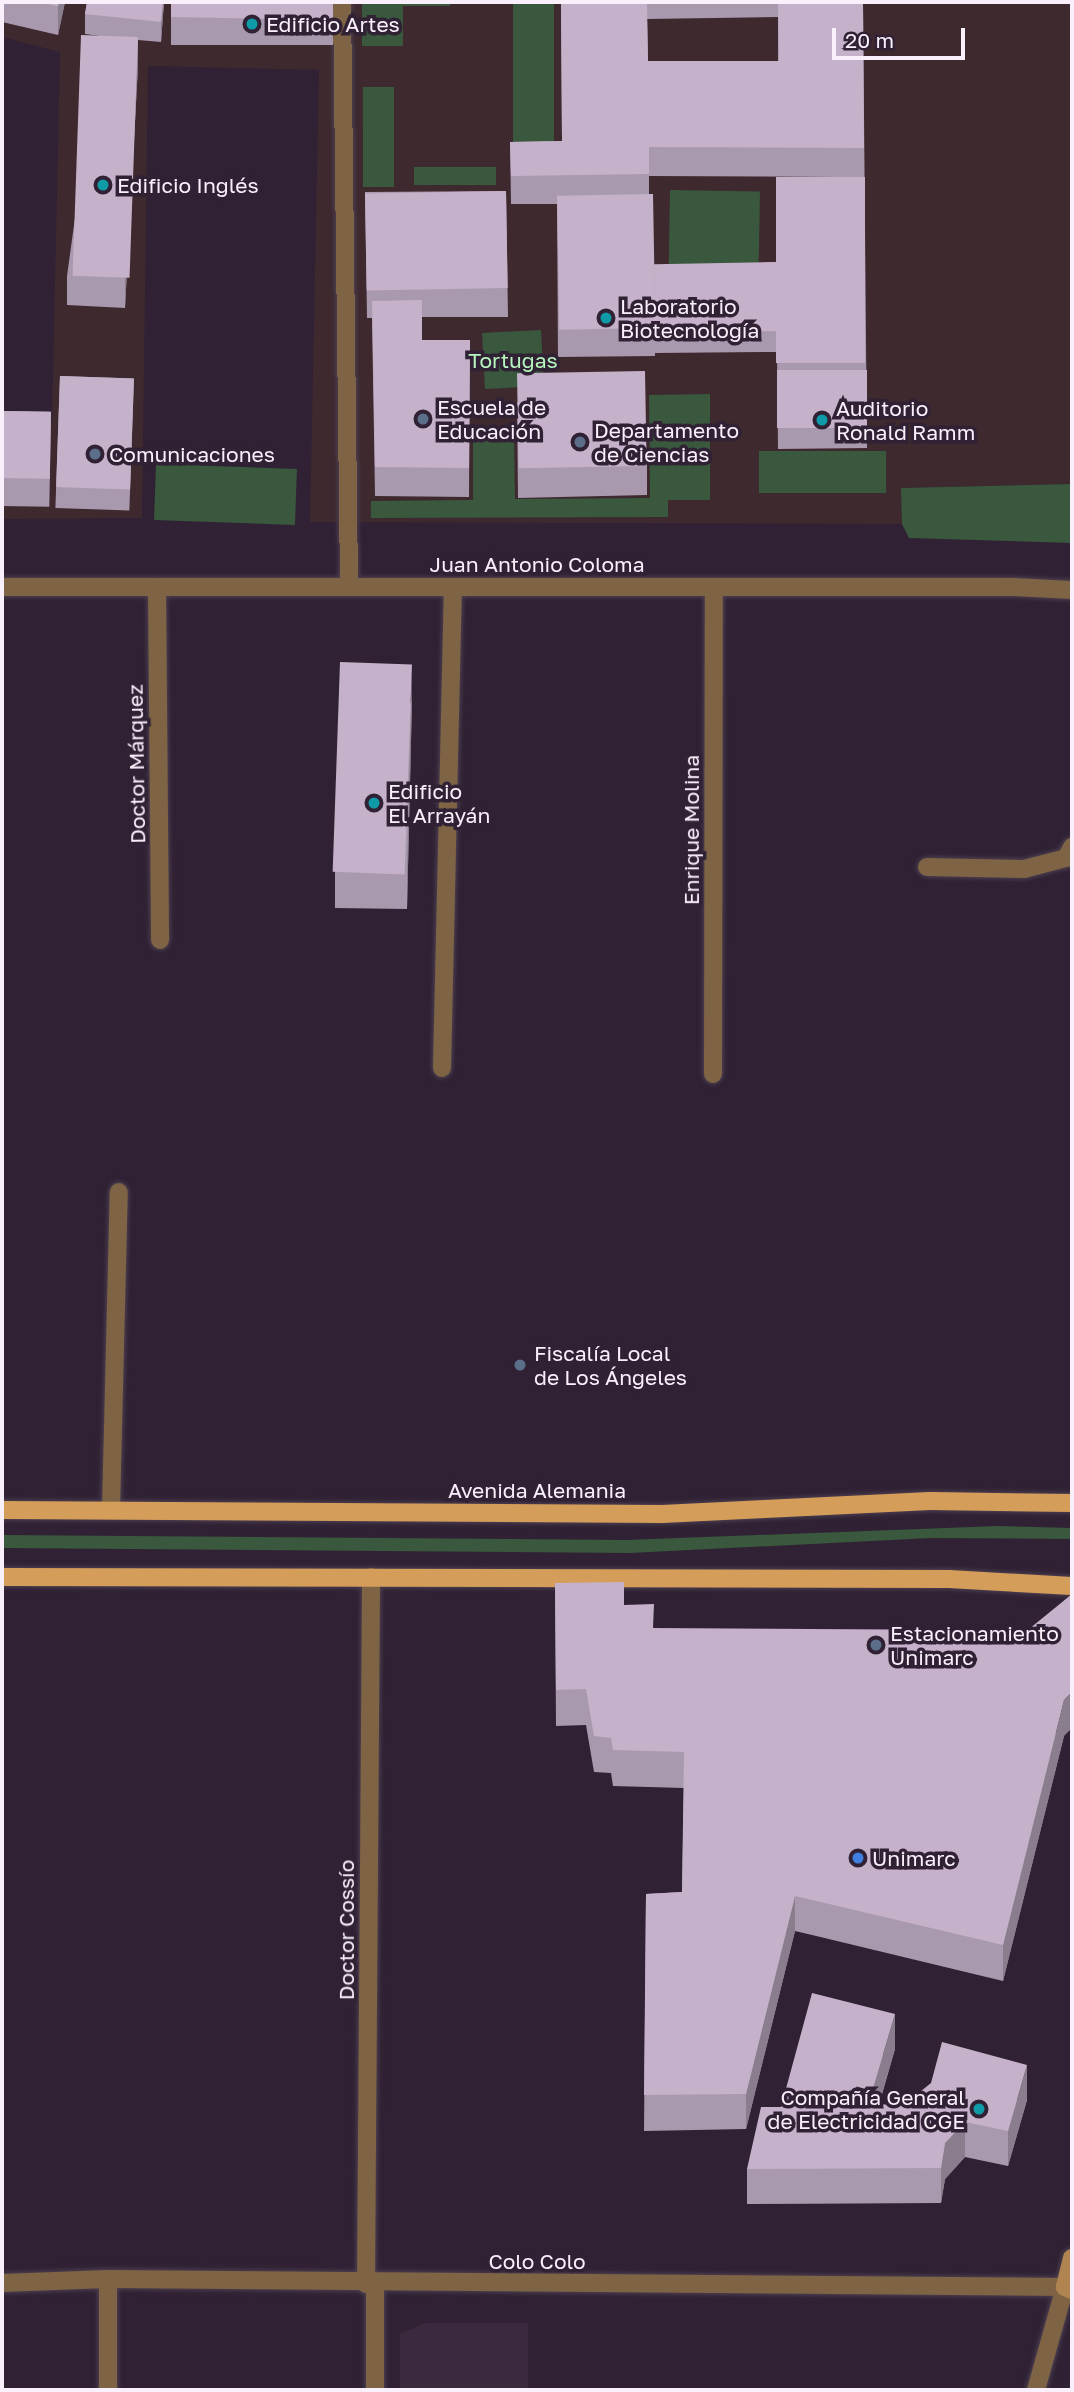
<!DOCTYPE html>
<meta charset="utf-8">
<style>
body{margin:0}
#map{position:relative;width:1074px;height:2392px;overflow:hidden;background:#302234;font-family:"Golos Text",sans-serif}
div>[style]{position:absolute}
.built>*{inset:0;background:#3b2940}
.education>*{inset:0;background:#3d292e}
.green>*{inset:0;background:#39583d;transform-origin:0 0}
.roads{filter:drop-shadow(0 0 2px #4c3f50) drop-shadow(0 0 2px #4c3f50)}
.service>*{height:18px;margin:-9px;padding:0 9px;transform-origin:9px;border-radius:9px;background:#7e6344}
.minor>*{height:18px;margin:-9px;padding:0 9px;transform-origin:9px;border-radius:9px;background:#7e6344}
.tertiary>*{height:18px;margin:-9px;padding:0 9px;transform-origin:9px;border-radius:9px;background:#7e6344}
.secondary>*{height:18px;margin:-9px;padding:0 9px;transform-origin:9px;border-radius:9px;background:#af8451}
.primary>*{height:18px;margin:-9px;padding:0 9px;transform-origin:9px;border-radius:9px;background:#d59d5a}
.wall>*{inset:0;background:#a999ae;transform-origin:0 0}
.shaded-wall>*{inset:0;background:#8a7d8d}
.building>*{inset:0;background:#c5b2ca;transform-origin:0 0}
.dots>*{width:19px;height:19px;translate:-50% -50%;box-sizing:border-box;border:4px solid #302234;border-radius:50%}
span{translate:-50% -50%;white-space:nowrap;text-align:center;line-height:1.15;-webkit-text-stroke:7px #302234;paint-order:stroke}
.poi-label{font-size:21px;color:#faf0fc}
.left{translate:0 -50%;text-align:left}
.right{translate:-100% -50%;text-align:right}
.park-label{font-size:21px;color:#b6f4bd}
.street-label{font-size:21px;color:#faf0fc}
.frame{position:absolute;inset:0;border:4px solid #faf0fc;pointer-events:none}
.scale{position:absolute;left:832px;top:28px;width:133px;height:32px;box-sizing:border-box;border:4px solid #faf0fc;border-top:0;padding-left:9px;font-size:21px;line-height:24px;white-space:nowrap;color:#faf0fc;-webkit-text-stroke:5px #302234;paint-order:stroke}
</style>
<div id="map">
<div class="built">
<div style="clip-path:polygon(425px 2323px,528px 2323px,528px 2390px,400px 2390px,400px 2334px)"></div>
</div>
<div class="education">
<div style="clip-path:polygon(2px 2px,1072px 2px,1072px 484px,902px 488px,902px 524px,310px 522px,319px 70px,148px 66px,142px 518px,2px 519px,2px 421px,52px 422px,60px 52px,2px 37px)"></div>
</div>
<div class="green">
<div style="clip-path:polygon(362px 2px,450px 2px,450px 6px,403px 6px,403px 46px,362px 46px)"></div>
<div style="left:513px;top:2px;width:41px;height:158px"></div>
<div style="left:363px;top:87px;width:31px;height:100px"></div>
<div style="left:496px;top:167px;width:18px;height:82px;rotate:90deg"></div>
<div style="left:670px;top:190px;width:90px;height:79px;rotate:1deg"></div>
<div style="left:541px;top:330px;width:56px;height:59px;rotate:87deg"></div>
<div style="clip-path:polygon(710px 394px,710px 500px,668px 500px,668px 517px,371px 518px,371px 501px,473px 500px,473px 432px,514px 431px,515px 499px,650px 498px,649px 395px)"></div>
<div style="left:886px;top:451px;width:42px;height:127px;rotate:90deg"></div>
<div style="left:156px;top:464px;width:141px;height:56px;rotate:2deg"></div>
<div style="clip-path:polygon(1072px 484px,1072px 543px,909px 538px,902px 524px,901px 488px)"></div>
<div style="clip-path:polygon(998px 1526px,1072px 1528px,1072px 1539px,931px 1538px,630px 1553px,2px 1548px,2px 1535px,627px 1540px)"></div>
</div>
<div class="roads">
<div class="service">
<div style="left:342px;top:2px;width:585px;rotate:89.31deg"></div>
<div style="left:927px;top:867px;width:97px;rotate:1.2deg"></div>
<div style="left:1024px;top:869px;width:43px;rotate:-14.7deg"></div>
<div style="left:1066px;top:858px;width:13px;rotate:-61deg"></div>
<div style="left:442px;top:1068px;width:481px;rotate:-88.7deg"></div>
<div style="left:111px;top:1510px;width:318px;rotate:-88.6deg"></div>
</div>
<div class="minor">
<div style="left:2px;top:587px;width:1012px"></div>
<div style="left:1014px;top:587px;width:58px;rotate:3deg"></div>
<div style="left:157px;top:587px;width:353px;rotate:89.5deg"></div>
<div style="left:713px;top:1074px;width:487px;rotate:-89.9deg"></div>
<div style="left:108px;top:2279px;width:111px;rotate:90deg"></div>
<div style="left:375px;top:2283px;width:107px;rotate:90deg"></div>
<div style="left:366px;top:2284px;width:707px;rotate:-89.59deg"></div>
<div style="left:1036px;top:2390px;width:107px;rotate:-74.3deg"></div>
</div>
<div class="tertiary">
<div style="left:2px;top:2283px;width:106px;rotate:-2.2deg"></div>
<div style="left:108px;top:2279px;width:957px;rotate:0.48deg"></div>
</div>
<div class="secondary">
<div style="left:1072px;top:2258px;width:30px;rotate:104deg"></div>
<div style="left:1065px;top:2287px;width:8px;rotate:23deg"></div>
</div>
<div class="primary">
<div style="left:2px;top:1510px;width:660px;rotate:0.35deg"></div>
<div style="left:662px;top:1514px;width:268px;rotate:-2.8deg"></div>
<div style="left:930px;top:1501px;width:142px;rotate:0.8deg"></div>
<div style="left:2px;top:1577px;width:947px;rotate:0.12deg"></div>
<div style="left:949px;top:1579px;width:123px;rotate:3.3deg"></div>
</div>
</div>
<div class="wall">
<div style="clip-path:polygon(2px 2px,65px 2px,58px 35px,2px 22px)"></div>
<div style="clip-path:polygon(87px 2px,164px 2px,161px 42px,138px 40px,138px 66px,125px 308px,67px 305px,67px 276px,100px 36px,85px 34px,85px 14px)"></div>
<div style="left:171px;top:2px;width:162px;height:43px"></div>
<div style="clip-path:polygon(evenodd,561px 2px,863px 2px,867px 448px,778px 449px,777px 352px,655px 353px,655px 340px,655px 356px,558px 357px,557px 204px,511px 204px,510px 142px,562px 141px,561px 2px,778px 17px,778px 61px,648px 61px,647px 19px,778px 17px,561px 2px,649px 176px,836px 177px,776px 262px,654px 269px,649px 194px,649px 176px)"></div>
<div style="clip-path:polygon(506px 191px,508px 317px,422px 317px,422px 340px,470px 340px,469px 497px,375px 496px,372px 318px,367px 318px,365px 192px)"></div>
<div style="left:60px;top:376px;width:74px;height:132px;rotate:2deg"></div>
<div style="clip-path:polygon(517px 402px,647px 466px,647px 495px,518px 498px)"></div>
<div style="left:2px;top:411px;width:49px;height:95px;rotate:1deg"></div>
<div style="clip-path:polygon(412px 699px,407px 909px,335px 908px,335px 872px)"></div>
<div style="clip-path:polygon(555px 1583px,654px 1628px,1064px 1736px,1003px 1981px,795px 1931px,746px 2129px,644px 2131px,646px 1894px,682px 1892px,684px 1788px,613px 1786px,611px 1773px,594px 1772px,586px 1725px,556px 1726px)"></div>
<div style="clip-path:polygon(895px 2049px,879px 2105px,1027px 2100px,1008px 2166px,965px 2157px,945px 2179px,941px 2203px,747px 2204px,747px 2169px,781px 2107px)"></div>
</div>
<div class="shaded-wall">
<div style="clip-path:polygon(59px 2px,65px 2px,58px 35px,58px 6px)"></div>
<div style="clip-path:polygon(163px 2px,164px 2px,161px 42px,161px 22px)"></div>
<div style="clip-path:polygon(138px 37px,138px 66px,125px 308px,125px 280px)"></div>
<div style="clip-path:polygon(412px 664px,412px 699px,407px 909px,407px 873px)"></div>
<div style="clip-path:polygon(1072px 1692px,1072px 1728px,1064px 1736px,1003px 1981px,1003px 1945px,1064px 1700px)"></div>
<div style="clip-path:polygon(795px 1896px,795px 1931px,746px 2129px,746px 2094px)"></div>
<div style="clip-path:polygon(895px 2014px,895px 2049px,868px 2141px,868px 2105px)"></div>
<div style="clip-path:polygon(1027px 2065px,1027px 2100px,1008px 2166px,1008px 2131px)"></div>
<div style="clip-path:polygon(965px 2122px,965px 2157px,945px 2179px,941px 2203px,941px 2168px,945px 2143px)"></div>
</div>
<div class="building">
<div style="clip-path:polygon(38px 2px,59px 2px,58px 6px)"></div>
<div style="clip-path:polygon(87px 2px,163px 2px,161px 22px,85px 14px)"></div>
<div style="clip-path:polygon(171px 2px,333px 2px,333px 20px,171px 17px)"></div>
<div style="clip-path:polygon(561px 2px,647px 2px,648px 61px,779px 61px,778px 2px,863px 2px,864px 148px,649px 147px,649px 174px,511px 176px,510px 142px,562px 141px)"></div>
<div style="left:81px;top:35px;width:57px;height:241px;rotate:2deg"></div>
<div style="left:776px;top:177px;width:89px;height:186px"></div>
<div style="left:506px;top:191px;width:97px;height:141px;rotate:89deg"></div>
<div style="left:653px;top:194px;width:134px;height:96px;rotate:89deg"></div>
<div style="left:776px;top:262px;width:69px;height:122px;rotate:89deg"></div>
<div style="clip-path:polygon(422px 300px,422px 340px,470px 340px,469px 468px,375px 467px,372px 301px)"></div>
<div style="left:867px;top:370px;width:58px;height:90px;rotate:90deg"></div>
<div style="left:645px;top:371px;width:95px;height:128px;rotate:89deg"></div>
<div style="left:60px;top:376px;width:74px;height:111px;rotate:2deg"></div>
<div style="left:2px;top:411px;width:49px;height:67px;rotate:1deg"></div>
<div style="left:340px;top:662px;width:72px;height:210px;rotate:2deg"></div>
<div style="clip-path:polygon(624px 1582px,624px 1605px,654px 1604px,653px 1628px,986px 1630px,1013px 1642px,1072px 1594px,1072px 1692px,1064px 1700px,1003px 1945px,795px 1896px,746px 2094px,644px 2095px,646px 1894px,682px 1892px,684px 1752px,613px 1750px,611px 1738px,594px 1736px,586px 1689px,556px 1690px,555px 1583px)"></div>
<div style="clip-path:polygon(812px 1993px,895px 2014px,868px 2105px,905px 2104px,931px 2083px,942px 2042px,1027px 2065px,1008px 2131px,965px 2122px,945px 2143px,941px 2168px,747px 2169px,761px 2107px,781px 2107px)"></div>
</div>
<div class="dots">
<div style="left:252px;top:24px;background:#0f9aa8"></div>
<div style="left:103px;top:185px;background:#0f9aa8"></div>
<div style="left:606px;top:318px;background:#0f9aa8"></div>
<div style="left:423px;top:419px;background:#5c6f8a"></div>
<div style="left:822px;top:420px;background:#0f9aa8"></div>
<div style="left:580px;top:442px;background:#5c6f8a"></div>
<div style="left:95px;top:454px;background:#5c6f8a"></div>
<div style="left:374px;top:803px;background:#0f9aa8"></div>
<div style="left:520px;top:1365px;background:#5c6f8a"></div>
<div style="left:876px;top:1645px;background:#5c6f8a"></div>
<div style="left:858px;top:1858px;background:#3f7fe0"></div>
<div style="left:979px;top:2109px;background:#0f9aa8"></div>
</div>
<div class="poi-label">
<span class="left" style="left:266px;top:24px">Edificio Artes</span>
<span class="left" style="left:117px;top:185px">Edificio Inglés</span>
<span class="left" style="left:620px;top:318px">Laboratorio<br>Biotecnología</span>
<span class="left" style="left:437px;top:419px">Escuela de<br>Educación</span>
<span class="left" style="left:836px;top:420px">Auditorio<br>Ronald Ramm</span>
<span class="left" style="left:594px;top:442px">Departamento<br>de Ciencias</span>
<span class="left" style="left:109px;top:454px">Comunicaciones</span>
<span class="left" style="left:388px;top:803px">Edificio<br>El Arrayán</span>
<span class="left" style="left:534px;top:1365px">Fiscalía Local<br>de Los Ángeles</span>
<span class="left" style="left:890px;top:1645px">Estacionamiento<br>Unimarc</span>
<span class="left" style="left:872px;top:1858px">Unimarc</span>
<span class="right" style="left:965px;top:2109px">Compañía General<br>de Electricidad CGE</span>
</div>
<div class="park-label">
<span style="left:513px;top:360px">Tortugas</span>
</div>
<div class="street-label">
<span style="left:537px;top:564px">Juan Antonio Coloma</span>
<span style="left:136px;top:764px;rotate:-91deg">Doctor Márquez</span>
<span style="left:691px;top:830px;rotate:-90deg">Enrique Molina</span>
<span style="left:537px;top:1490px">Avenida Alemania</span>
<span style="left:346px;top:1930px;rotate:-90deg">Doctor Cossío</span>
<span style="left:537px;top:2261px">Colo Colo</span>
</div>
<div class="frame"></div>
<div class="scale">20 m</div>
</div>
